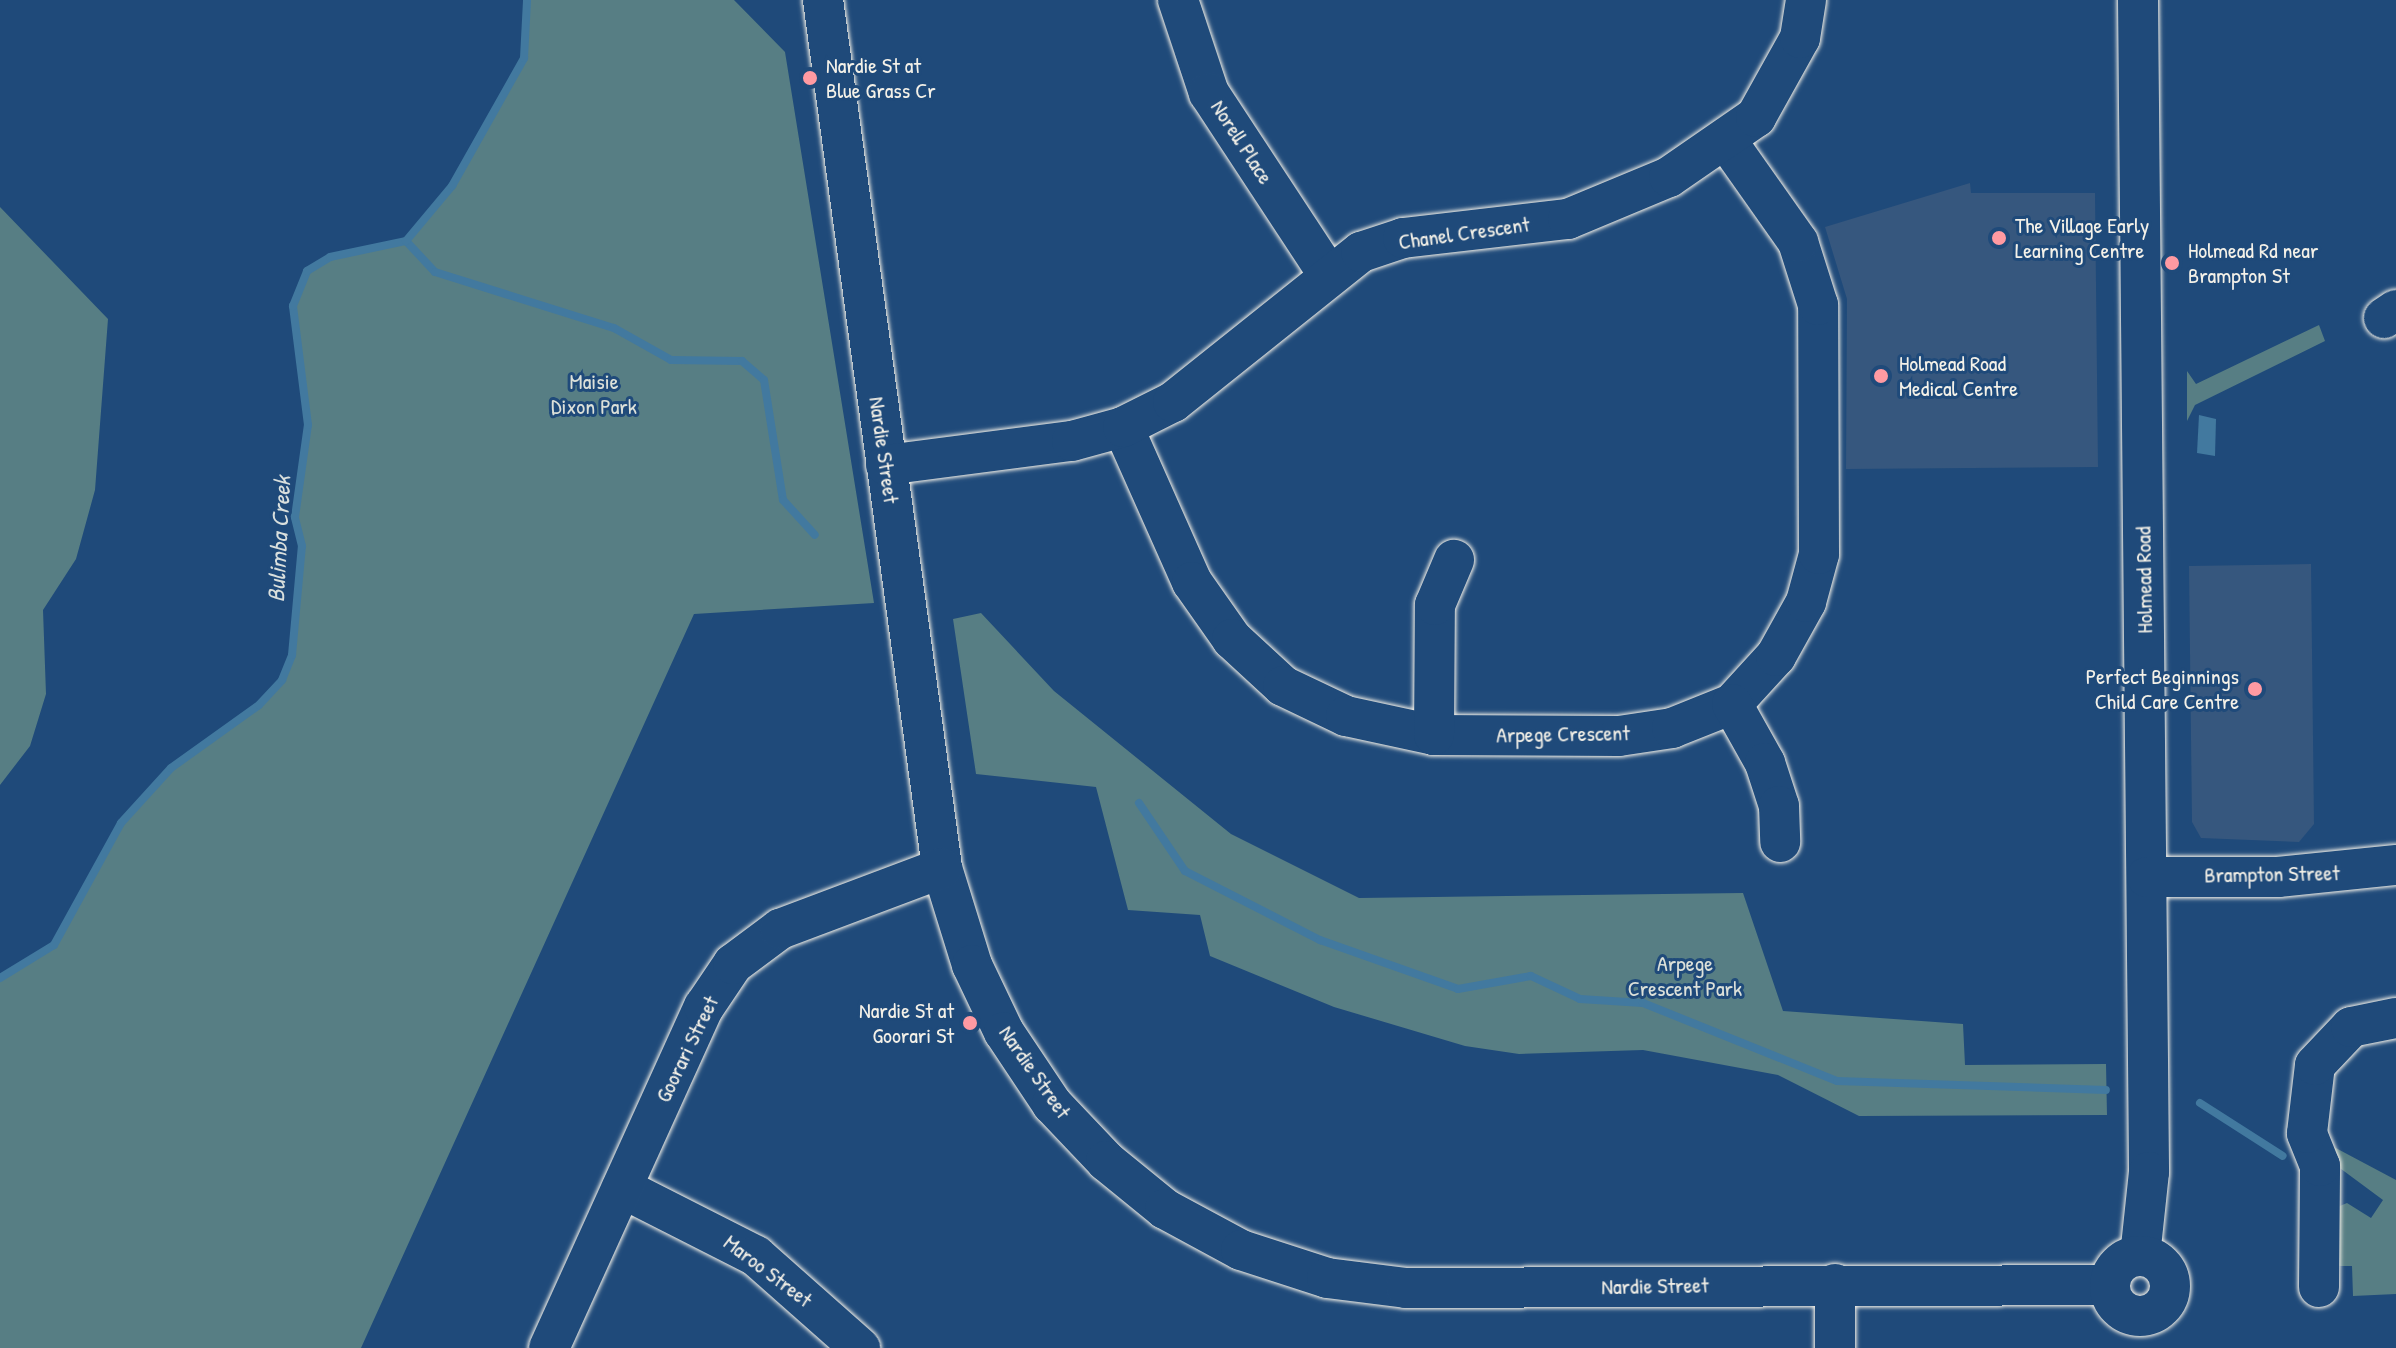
<!DOCTYPE html>
<style>
body{margin:0}
#map{position:relative;width:2396px;height:1348px;overflow:hidden;background:#1f4a7a;font-family:"Patrick Hand",sans-serif}
div>[style]{position:absolute}
.built>*{inset:0;background:#36577e}
.green>*{inset:0;background:#577e84}
.water>*{inset:0;background:#42799f}
.stream>*{height:8px;margin:-4px;padding:0 4px;transform-origin:4px;border-radius:4px;background:#42799f}
.roads{filter:drop-shadow(0 0 2px #f4f1e8) drop-shadow(0 0 2px #f4f1e8)}
.minor>*{height:40px;margin:-20px;padding:0 20px;transform-origin:20px;border-radius:20px;background:#1f4a7a}
.minor>.ring{margin:-20px;padding:0;box-sizing:content-box;background:none;border:40px solid #1f4a7a;border-radius:50%}
.dots>*{width:22px;height:22px;translate:-50% -50%;box-sizing:border-box;border:4px solid #1f4a7a;border-radius:50%}
span{translate:-50% -50%;white-space:nowrap;text-align:center;line-height:1.15;-webkit-text-stroke:6px #1f4a7a;paint-order:stroke}
.poi-label{font-size:22px;color:#f4f1e8}
.left{translate:0 -50%;text-align:left}
.right{translate:-100% -50%;text-align:right}
.street-label{font-size:22px;color:#f4f1e8}
.park-label{font-size:22px;color:#dce0d9}
.water-label{font-size:24px;color:#d9dfdd;font-style:italic}
</style>
<div id="map">
<div class="built">
<div style="clip-path:polygon(1970px 183px,1971px 193px,2095px 193px,2098px 467px,1846px 469px,1847px 299px,1825px 227px)"></div>
<div style="clip-path:polygon(2311px 564px,2314px 824px,2299px 842px,2201px 838px,2192px 822px,2189px 566px)"></div>
</div>
<div class="green">
<div style="clip-path:polygon(527px 0,734px 0,785px 52px,874px 603px,694px 614px,361px 1348px,0 1348px,0 978px,54px 945px,121px 823px,171px 768px,259px 706px,282px 679px,292px 654px,302px 546px,295px 516px,308px 425px,293px 306px,307px 271px,330px 257px,406px 241px,452px 186px,524px 58px)"></div>
<div style="clip-path:polygon(0 207px,108px 319px,95px 490px,76px 559px,43px 610px,46px 694px,30px 746px,0 785px)"></div>
<div style="clip-path:polygon(2319px 325px,2325px 341px,2195px 405px,2187px 421px,2187px 371px,2196px 384px)"></div>
<div style="clip-path:polygon(981px 613px,1054px 691px,1231px 834px,1359px 898px,1743px 893px,1783px 1011px,1963px 1024px,1965px 1065px,2106px 1064px,2107px 1115px,1859px 1116px,1778px 1075px,1643px 1050px,1519px 1054px,1465px 1046px,1334px 1007px,1210px 956px,1200px 915px,1128px 910px,1096px 787px,976px 774px,953px 619px)"></div>
<div style="clip-path:polygon(2332px 1146px,2396px 1180px,2396px 1294px,2353px 1296px,2352px 1266px,2329px 1266px,2335px 1208px,2347px 1203px,2371px 1218px,2383px 1200px,2333px 1163px)"></div>
</div>
<div class="water">
<div style="clip-path:polygon(2199px 415px,2216px 419px,2215px 456px,2197px 453px)"></div>
</div>
<div class="stream">
<div style="left:406px;top:241px;width:42px;rotate:46.9deg"></div>
<div style="left:435px;top:272px;width:188px;rotate:17.4deg"></div>
<div style="left:614px;top:328px;width:65px;rotate:29.3deg"></div>
<div style="left:671px;top:360px;width:71px;rotate:0.8deg"></div>
<div style="left:742px;top:361px;width:29px;rotate:41deg"></div>
<div style="left:764px;top:380px;width:121px;rotate:81deg"></div>
<div style="left:783px;top:500px;width:47px;rotate:47.6deg"></div>
<div style="left:1139px;top:803px;width:82px;rotate:55.9deg"></div>
<div style="left:1185px;top:871px;width:152px;rotate:27.1deg"></div>
<div style="left:1320px;top:940px;width:146px;rotate:19.5deg"></div>
<div style="left:1458px;top:989px;width:74px;rotate:-10.1deg"></div>
<div style="left:1531px;top:976px;width:54px;rotate:25.1deg"></div>
<div style="left:1580px;top:999px;width:63px;rotate:3.6deg"></div>
<div style="left:1643px;top:1003px;width:209px;rotate:21.9deg"></div>
<div style="left:1837px;top:1081px;width:269px;rotate:1.9deg"></div>
<div style="left:0;top:978px;width:63px;rotate:-31.4deg"></div>
<div style="left:54px;top:945px;width:139px;rotate:-61.2deg"></div>
<div style="left:121px;top:823px;width:74px;rotate:-47.7deg"></div>
<div style="left:171px;top:768px;width:108px;rotate:-35.6deg"></div>
<div style="left:259px;top:705px;width:34px;rotate:-47deg"></div>
<div style="left:282px;top:680px;width:27px;rotate:-68deg"></div>
<div style="left:292px;top:655px;width:109px;rotate:-84.8deg"></div>
<div style="left:302px;top:546px;width:30px;rotate:-104deg"></div>
<div style="left:295px;top:517px;width:93px;rotate:-82deg"></div>
<div style="left:308px;top:425px;width:120px;rotate:-97.2deg"></div>
<div style="left:293px;top:306px;width:38px;rotate:-68deg"></div>
<div style="left:307px;top:271px;width:27px;rotate:-31deg"></div>
<div style="left:330px;top:257px;width:78px;rotate:-11.9deg"></div>
<div style="left:406px;top:241px;width:72px;rotate:-50.1deg"></div>
<div style="left:452px;top:186px;width:147px;rotate:-60.6deg"></div>
<div style="left:524px;top:58px;width:58px;rotate:-87deg"></div>
<div style="left:2200px;top:1103px;width:98px;rotate:32.6deg"></div>
</div>
<div class="roads">
<div class="minor">
<div style="left:823px;top:0;width:876px;rotate:82.19deg"></div>
<div style="left:942px;top:868px;width:102px;rotate:72.8deg"></div>
<div style="left:972px;top:965px;width:74px;rotate:64.5deg"></div>
<div style="left:1004px;top:1032px;width:87px;rotate:56.3deg"></div>
<div style="left:1052px;top:1104px;width:79px;rotate:46.5deg"></div>
<div style="left:1106px;top:1161px;width:76px;rotate:39.1deg"></div>
<div style="left:1165px;top:1209px;width:86px;rotate:28.3deg"></div>
<div style="left:1241px;top:1250px;width:90px;rotate:18deg"></div>
<div style="left:1327px;top:1278px;width:80px;rotate:7.2deg"></div>
<div style="left:1406px;top:1288px;width:703px;rotate:-0.24deg"></div>
<div style="left:1178px;top:0;width:98px;rotate:71.6deg"></div>
<div style="left:1209px;top:93px;width:217px;rotate:56.7deg"></div>
<div style="left:2138px;top:0;width:1172px;rotate:89.46deg"></div>
<div style="left:2149px;top:1172px;width:84px;rotate:96.1deg"></div>
<div style="left:2384px;top:318px;width:14px;rotate:-34deg"></div>
<div style="left:1123px;top:427px;width:170px;rotate:66deg"></div>
<div style="left:1192px;top:582px;width:70px;rotate:54.9deg"></div>
<div style="left:1232px;top:639px;width:69px;rotate:42.7deg"></div>
<div style="left:1283px;top:686px;width:70px;rotate:25.5deg"></div>
<div style="left:1346px;top:716px;width:90px;rotate:12.2deg"></div>
<div style="left:1434px;top:735px;width:185px;rotate:0.3deg"></div>
<div style="left:1619px;top:736px;width:54px;rotate:-8.6deg"></div>
<div style="left:1672px;top:728px;width:65px;rotate:-21.8deg"></div>
<div style="left:1732px;top:704px;width:65px;rotate:-47.5deg"></div>
<div style="left:1776px;top:656px;width:62px;rotate:-60.9deg"></div>
<div style="left:1806px;top:602px;width:50px;rotate:-74.8deg"></div>
<div style="left:1819px;top:554px;width:249px;rotate:-90.2deg"></div>
<div style="left:1818px;top:305px;width:66px;rotate:-107.6deg"></div>
<div style="left:1798px;top:242px;width:125px;rotate:-125.2deg"></div>
<div style="left:886px;top:465px;width:188px;rotate:-7.4deg"></div>
<div style="left:1072px;top:441px;width:53px;rotate:-15.4deg"></div>
<div style="left:1123px;top:427px;width:56px;rotate:-26.6deg"></div>
<div style="left:1173px;top:402px;width:241px;rotate:-38.6deg"></div>
<div style="left:1361px;top:252px;width:44px;rotate:-18.4deg"></div>
<div style="left:1403px;top:238px;width:166px;rotate:-6.6deg"></div>
<div style="left:1568px;top:219px;width:109px;rotate:-22.6deg"></div>
<div style="left:1669px;top:177px;width:106px;rotate:-34.6deg"></div>
<div style="left:1756px;top:117px;width:90px;rotate:-60.9deg"></div>
<div style="left:1800px;top:38px;width:38px;rotate:-81deg"></div>
<div style="left:1732px;top:704px;width:68px;rotate:60.8deg"></div>
<div style="left:1765px;top:763px;width:45px;rotate:72deg"></div>
<div style="left:1779px;top:806px;width:36px;rotate:88deg"></div>
<div style="left:1434px;top:735px;width:130px;rotate:-89.6deg"></div>
<div style="left:1435px;top:605px;width:49px;rotate:-67.1deg"></div>
<div style="left:2147px;top:877px;width:131px"></div>
<div style="left:2278px;top:877px;width:119px;rotate:-5.8deg"></div>
<div style="left:622px;top:1188px;width:150px;rotate:26.9deg"></div>
<div style="left:756px;top:1256px;width:139px;rotate:41.5deg"></div>
<div class="ring" style="left:2110px;top:1256px;width:20px;height:20px"></div>
<div style="left:1835px;top:1284px;width:64px;rotate:90deg"></div>
<div style="left:2319px;top:1287px;width:121px;rotate:-89.5deg"></div>
<div style="left:2320px;top:1166px;width:35px;rotate:-112deg"></div>
<div style="left:2307px;top:1133px;width:68px;rotate:-83.3deg"></div>
<div style="left:2315px;top:1065px;width:52px;rotate:-46.5deg"></div>
<div style="left:2351px;top:1027px;width:46px;rotate:-11.3deg"></div>
<div style="left:549px;top:1348px;width:375px;rotate:-65.6deg"></div>
<div style="left:704px;top:1007px;width:52px;rotate:-56deg"></div>
<div style="left:733px;top:964px;width:59px;rotate:-36.7deg"></div>
<div style="left:780px;top:929px;width:173px;rotate:-20.6deg"></div>
</div>
</div>
<div class="dots">
<div style="left:810px;top:78px;background:#ff9aa2"></div>
<div style="left:1999px;top:238px;background:#ff9aa2"></div>
<div style="left:2172px;top:263px;background:#ff9aa2"></div>
<div style="left:1881px;top:376px;background:#ff9aa2"></div>
<div style="left:2255px;top:689px;background:#ff9aa2"></div>
<div style="left:970px;top:1023px;background:#ff9aa2"></div>
</div>
<div class="poi-label">
<span class="left" style="left:826px;top:78px">Nardie St at<br>Blue Grass Cr</span>
<span class="left" style="left:2015px;top:238px">The Village Early<br>Learning Centre</span>
<span class="left" style="left:2188px;top:263px">Holmead Rd near<br>Brampton St</span>
<span class="left" style="left:1899px;top:376px">Holmead Road<br>Medical Centre</span>
<span class="right" style="left:2239px;top:689px">Perfect Beginnings<br>Child Care Centre</span>
<span class="right" style="left:954px;top:1023px">Nardie St at<br>Goorari St</span>
</div>
<div class="street-label">
<span style="left:1242px;top:142px;rotate:57deg">Norell Place</span>
<span style="left:1464px;top:233px;rotate:-8deg">Chanel Crescent</span>
<span style="left:884px;top:450px;rotate:82deg">Nardie Street</span>
<span style="left:2144px;top:580px;rotate:-91deg">Holmead Road</span>
<span style="left:1563px;top:734px;rotate:-1deg">Arpege Crescent</span>
<span style="left:2272px;top:874px;rotate:-1deg">Brampton Street</span>
<span style="left:687px;top:1049px;rotate:-64deg">Goorari Street</span>
<span style="left:1035px;top:1072px;rotate:55deg">Nardie Street</span>
<span style="left:768px;top:1271px;rotate:37deg">Maroo Street</span>
<span style="left:1655px;top:1286px;rotate:-1deg">Nardie Street</span>
</div>
<div class="park-label">
<span style="left:594px;top:394px">Maisie<br>Dixon Park</span>
<span style="left:1685px;top:976px">Arpege<br>Crescent Park</span>
</div>
<div class="water-label">
<span style="left:279px;top:539px;rotate:-87deg">Bulimba Creek</span>
</div>
</div>
